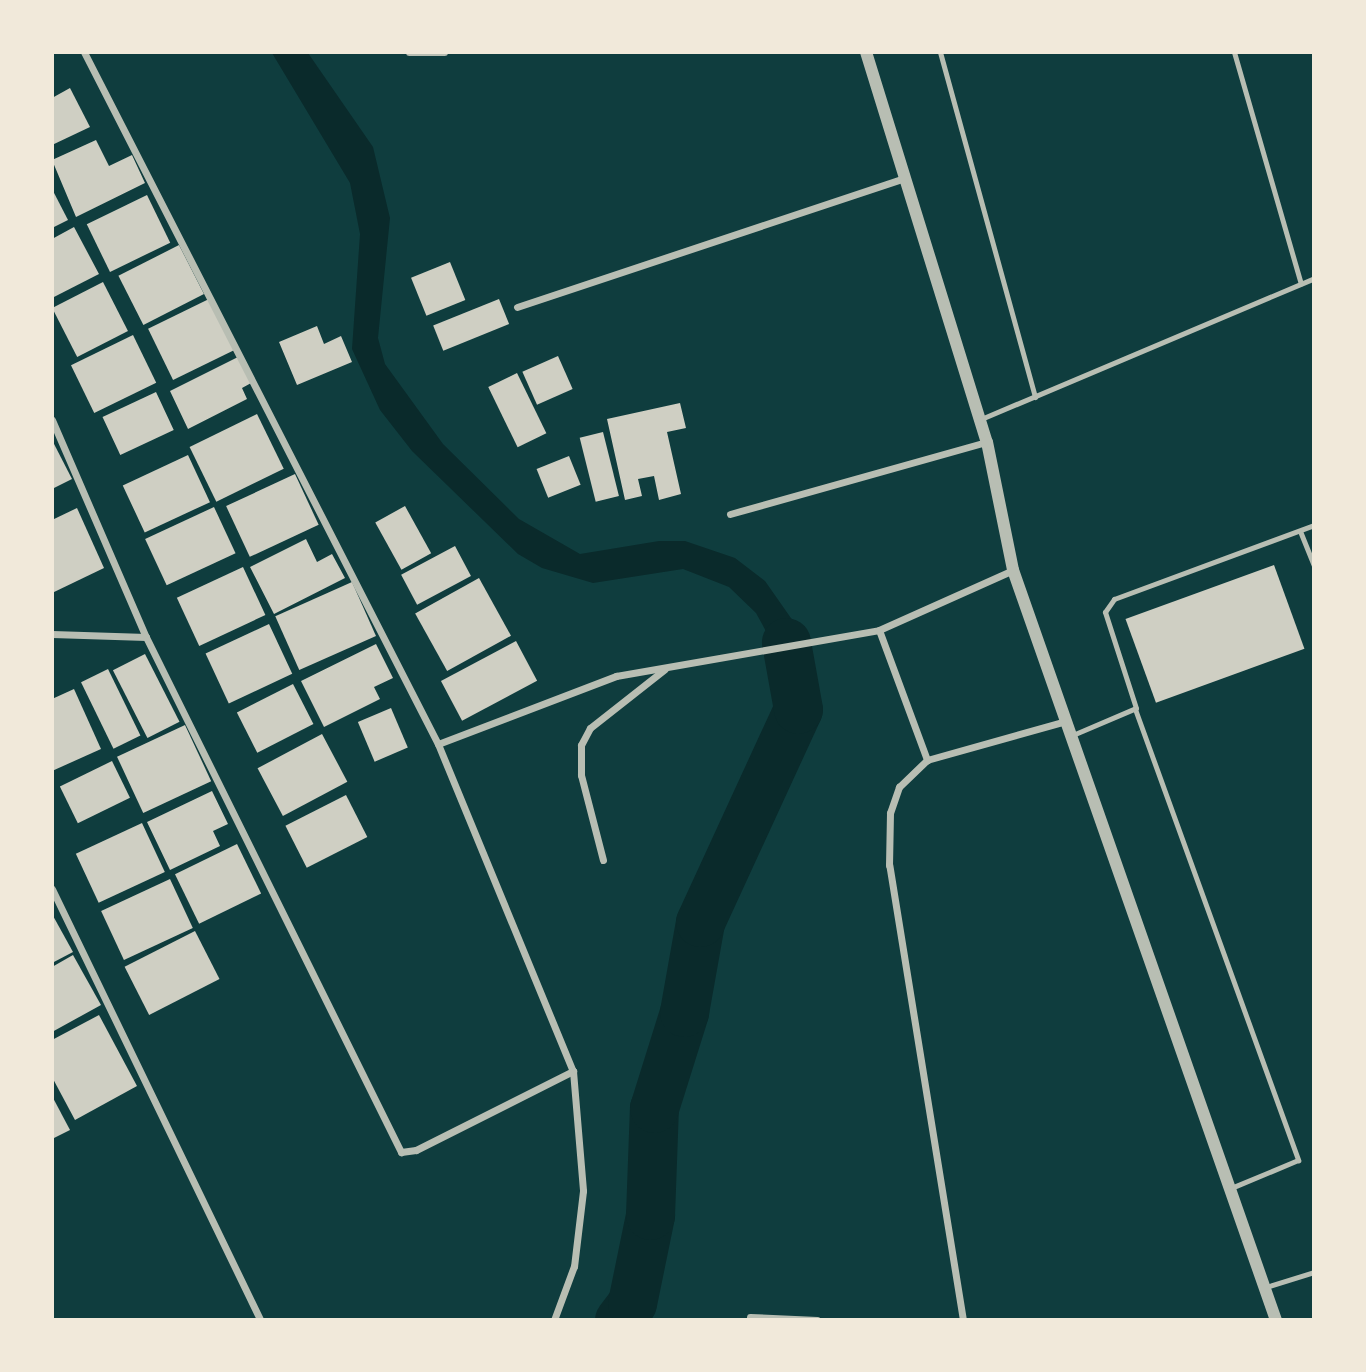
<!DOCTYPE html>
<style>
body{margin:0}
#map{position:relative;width:1366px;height:1372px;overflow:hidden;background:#0f3d3e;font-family:"Golos Text",sans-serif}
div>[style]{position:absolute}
.water>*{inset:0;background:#0a2a2b}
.river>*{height:49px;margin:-24.5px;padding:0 24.5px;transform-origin:24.5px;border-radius:24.5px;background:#0a2a2b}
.building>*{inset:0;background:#cfcfc3;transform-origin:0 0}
.service>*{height:5px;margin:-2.5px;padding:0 2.5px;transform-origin:2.5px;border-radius:2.5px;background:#b8beb3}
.minor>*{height:7px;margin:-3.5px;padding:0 3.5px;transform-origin:3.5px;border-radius:3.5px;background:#b8beb3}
.tertiary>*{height:12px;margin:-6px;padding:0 6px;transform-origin:6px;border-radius:6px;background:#b8beb3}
span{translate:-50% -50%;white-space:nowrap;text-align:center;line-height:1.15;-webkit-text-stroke:7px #f1e9da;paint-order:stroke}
.frame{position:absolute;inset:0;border:54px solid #f1e9da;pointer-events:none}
</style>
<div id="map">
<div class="water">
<div style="clip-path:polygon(272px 53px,308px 53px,373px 147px,390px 218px,378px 338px,385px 364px,443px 444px,519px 519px,580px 554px,659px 541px,685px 541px,735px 558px,765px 581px,793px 621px,806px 660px,807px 709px,788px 709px,773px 644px,756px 613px,729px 587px,683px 569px,593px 583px,542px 568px,518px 554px,412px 451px,380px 410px,352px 349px,360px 234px,350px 183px)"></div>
</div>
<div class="river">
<div style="left:619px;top:1320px;width:21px;rotate:-53deg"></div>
<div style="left:632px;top:1303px;width:90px;rotate:-78.4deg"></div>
<div style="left:650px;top:1215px;width:107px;rotate:-87.9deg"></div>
<div style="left:654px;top:1108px;width:101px;rotate:-72.6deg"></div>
<div style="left:684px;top:1012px;width:91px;rotate:-79.9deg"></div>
<div style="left:700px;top:922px;width:234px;rotate:-65.3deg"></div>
<div style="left:798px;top:709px;width:68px;rotate:-100.2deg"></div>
</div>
<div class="building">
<div style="clip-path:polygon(70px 88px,90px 127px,52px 145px,52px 98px)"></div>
<div style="clip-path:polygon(96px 140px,109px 166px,132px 155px,145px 183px,76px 217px,52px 160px)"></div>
<div style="clip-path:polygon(52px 189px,68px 220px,52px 228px)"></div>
<div style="left:147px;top:195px;width:53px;height:67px;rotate:64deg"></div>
<div style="clip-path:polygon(74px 227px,99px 274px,52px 298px,52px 239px)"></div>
<div style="left:179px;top:245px;width:55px;height:68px;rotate:63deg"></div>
<div style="left:450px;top:262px;width:41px;height:42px;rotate:68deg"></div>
<div style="left:103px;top:282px;width:55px;height:57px;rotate:63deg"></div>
<div style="left:211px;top:298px;width:57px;height:70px;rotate:64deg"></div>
<div style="left:499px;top:299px;width:27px;height:71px;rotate:68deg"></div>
<div style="clip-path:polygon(317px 326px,324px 344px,341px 336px,352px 362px,297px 385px,279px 342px)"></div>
<div style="left:133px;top:335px;width:53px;height:69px;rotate:64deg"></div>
<div style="clip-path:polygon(240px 356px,253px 382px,242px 388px,247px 399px,188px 429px,170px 391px)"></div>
<div style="left:558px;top:356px;width:36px;height:39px;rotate:66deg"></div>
<div style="left:517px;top:373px;width:67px;height:32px;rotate:64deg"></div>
<div style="left:156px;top:392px;width:42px;height:59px;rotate:65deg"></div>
<div style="clip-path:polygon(680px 403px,686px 428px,667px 432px,681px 494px,659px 500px,654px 476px,638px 479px,642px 496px,625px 500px,607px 419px)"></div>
<div style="left:257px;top:414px;width:61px;height:75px;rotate:64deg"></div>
<div style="left:603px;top:432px;width:66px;height:24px;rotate:76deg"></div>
<div style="clip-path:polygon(52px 440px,72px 479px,52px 489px)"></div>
<div style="left:188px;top:455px;width:52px;height:72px;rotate:65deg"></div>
<div style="left:569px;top:456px;width:31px;height:35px;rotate:68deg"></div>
<div style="left:295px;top:474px;width:56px;height:76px;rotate:65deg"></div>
<div style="left:405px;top:506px;width:54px;height:34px;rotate:61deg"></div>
<div style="left:214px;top:507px;width:51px;height:76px;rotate:65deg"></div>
<div style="clip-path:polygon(77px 508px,104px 568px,52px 593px,52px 520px)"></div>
<div style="clip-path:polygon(306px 539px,317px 562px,332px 554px,345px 578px,274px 614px,250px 567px)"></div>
<div style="left:455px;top:546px;width:34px;height:61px;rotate:62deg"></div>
<div style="left:1274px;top:565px;width:89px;height:158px;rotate:70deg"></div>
<div style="left:243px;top:567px;width:53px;height:73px;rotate:65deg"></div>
<div style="left:479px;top:578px;width:66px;height:73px;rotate:61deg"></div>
<div style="left:352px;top:582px;width:59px;height:84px;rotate:66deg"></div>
<div style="left:269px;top:624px;width:55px;height:70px;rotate:65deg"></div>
<div style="left:516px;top:641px;width:45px;height:85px;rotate:62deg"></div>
<div style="clip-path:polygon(376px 644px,393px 678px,374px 687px,380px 699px,324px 727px,301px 681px)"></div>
<div style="left:145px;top:654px;width:76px;height:36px;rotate:63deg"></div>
<div style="left:108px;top:669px;width:74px;height:30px;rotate:64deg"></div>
<div style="left:293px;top:684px;width:45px;height:63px;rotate:63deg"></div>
<div style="clip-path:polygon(74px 689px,101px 749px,52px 771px,52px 699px)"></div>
<div style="left:391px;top:708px;width:43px;height:36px;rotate:67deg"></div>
<div style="left:185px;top:725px;width:62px;height:75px;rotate:65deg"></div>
<div style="left:322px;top:734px;width:54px;height:73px;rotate:62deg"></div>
<div style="left:112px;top:761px;width:41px;height:58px;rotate:64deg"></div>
<div style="clip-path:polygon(212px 791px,228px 824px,213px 831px,220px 846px,170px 870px,147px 822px)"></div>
<div style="left:346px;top:795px;width:47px;height:68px;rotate:63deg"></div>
<div style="left:142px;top:823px;width:54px;height:73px;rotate:65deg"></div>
<div style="left:237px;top:844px;width:55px;height:69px;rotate:64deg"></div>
<div style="left:170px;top:879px;width:54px;height:76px;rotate:65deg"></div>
<div style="clip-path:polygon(52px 914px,73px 952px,52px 963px)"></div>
<div style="left:195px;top:931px;width:54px;height:79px;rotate:63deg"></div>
<div style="clip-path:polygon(73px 955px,101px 1005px,52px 1032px,52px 967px)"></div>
<div style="clip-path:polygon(99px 1015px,137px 1086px,75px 1120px,52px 1077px,52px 1040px)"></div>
<div style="clip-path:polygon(52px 1096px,70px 1130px,52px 1139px)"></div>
</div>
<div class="service">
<div style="left:940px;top:52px;width:358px;rotate:74.6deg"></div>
<div style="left:1234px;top:52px;width:241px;rotate:73.9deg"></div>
<div style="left:981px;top:419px;width:362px;rotate:-22.9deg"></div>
<div style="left:1300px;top:531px;width:38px;rotate:68deg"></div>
<div style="left:1135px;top:709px;width:480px;rotate:70.1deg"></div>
<div style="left:1298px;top:1160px;width:73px;rotate:157.3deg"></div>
<div style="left:1075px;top:734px;width:66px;rotate:-23.1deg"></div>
<div style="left:1136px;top:708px;width:101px;rotate:-107.9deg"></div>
<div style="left:1105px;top:612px;width:16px;rotate:-55deg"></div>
<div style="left:1114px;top:599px;width:213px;rotate:-20.3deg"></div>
<div style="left:1266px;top:1287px;width:50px;rotate:-17.4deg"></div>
</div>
<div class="minor">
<div style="left:84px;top:52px;width:777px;rotate:62.91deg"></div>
<div style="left:438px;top:744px;width:354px;rotate:67.6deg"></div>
<div style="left:573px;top:1071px;width:120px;rotate:85.2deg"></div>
<div style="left:583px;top:1191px;width:76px;rotate:96.8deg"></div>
<div style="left:574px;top:1266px;width:58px;rotate:110.3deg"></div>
<div style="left:409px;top:52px;width:35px"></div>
<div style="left:517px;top:307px;width:409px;rotate:-18.4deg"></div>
<div style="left:52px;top:420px;width:236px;rotate:66.6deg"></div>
<div style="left:146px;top:637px;width:575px;rotate:63.66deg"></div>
<div style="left:401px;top:1152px;width:15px;rotate:-8deg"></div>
<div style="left:416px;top:1150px;width:176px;rotate:-26.7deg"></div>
<div style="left:730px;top:514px;width:267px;rotate:-15.7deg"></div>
<div style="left:879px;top:630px;width:139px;rotate:69.7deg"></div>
<div style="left:52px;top:634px;width:94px;rotate:1.8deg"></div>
<div style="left:438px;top:744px;width:191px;rotate:-20.9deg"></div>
<div style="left:616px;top:676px;width:267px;rotate:-9.9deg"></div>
<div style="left:879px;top:630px;width:147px;rotate:-24.1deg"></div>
<div style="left:603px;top:860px;width:88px;rotate:-104.5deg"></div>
<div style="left:581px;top:775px;width:30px;rotate:-90deg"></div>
<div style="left:581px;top:745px;width:19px;rotate:-62deg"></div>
<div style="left:590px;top:728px;width:95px;rotate:-38.2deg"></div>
<div style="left:52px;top:889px;width:479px;rotate:64.2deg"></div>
<div style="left:750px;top:1317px;width:67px;rotate:2.6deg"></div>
<div style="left:963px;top:1320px;width:461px;rotate:-99.2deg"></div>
<div style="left:889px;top:865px;width:52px;rotate:-88.9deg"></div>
<div style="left:890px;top:813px;width:28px;rotate:-71deg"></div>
<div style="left:899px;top:787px;width:39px;rotate:-44deg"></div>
<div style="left:927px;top:760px;width:144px;rotate:-15.7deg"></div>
</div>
<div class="tertiary">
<div style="left:866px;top:52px;width:408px;rotate:72.8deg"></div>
<div style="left:987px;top:442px;width:131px;rotate:78.5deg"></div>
<div style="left:1013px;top:570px;width:795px;rotate:70.68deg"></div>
</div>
<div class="frame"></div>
</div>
